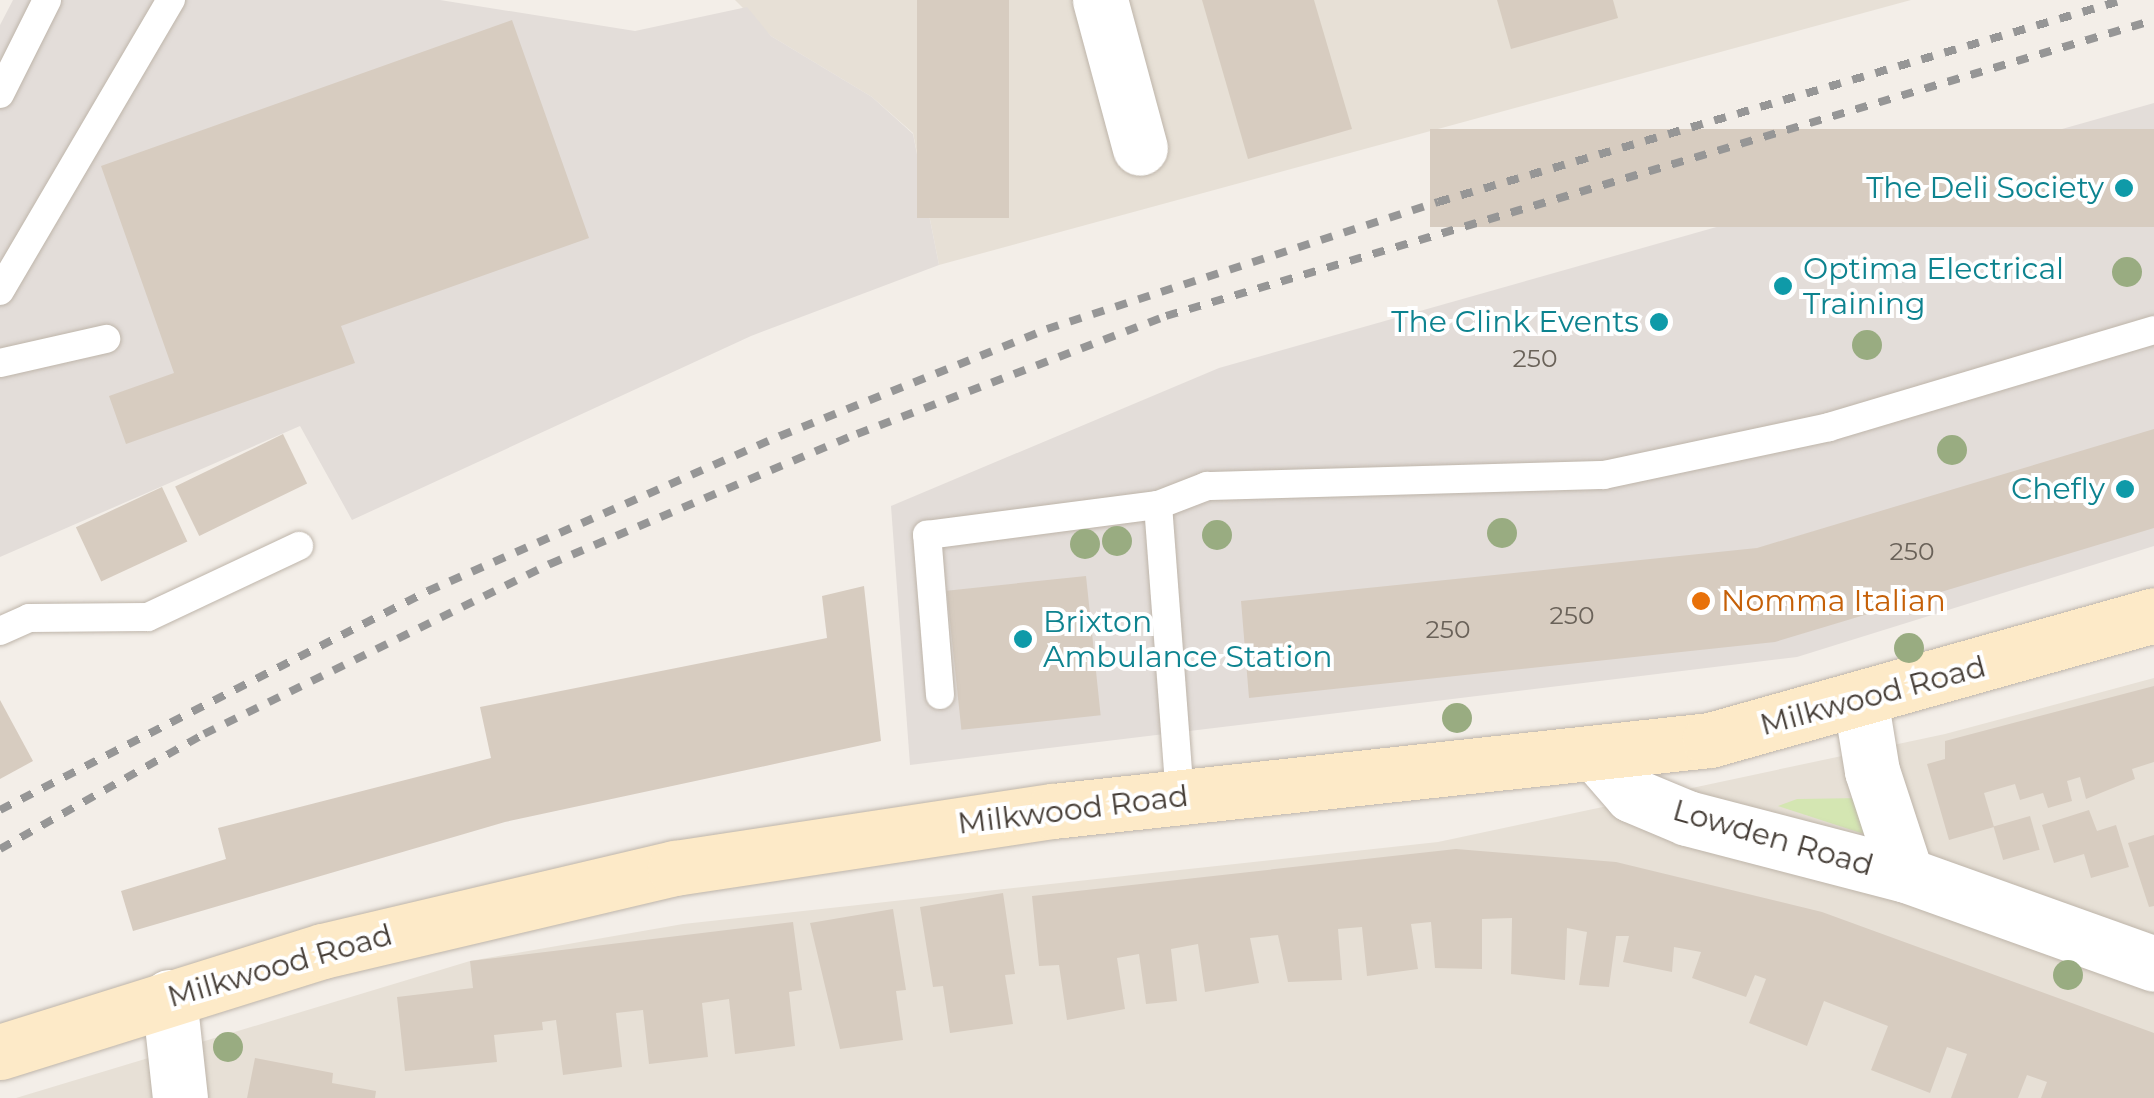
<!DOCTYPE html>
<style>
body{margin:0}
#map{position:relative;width:2154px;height:1098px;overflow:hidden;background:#f3eee8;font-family:Montserrat,sans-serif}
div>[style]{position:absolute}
.residential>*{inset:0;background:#e7e0d6}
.industrial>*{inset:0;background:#e3ddd9}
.green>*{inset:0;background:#d4e6b2}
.building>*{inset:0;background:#d7ccc0;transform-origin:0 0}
.roads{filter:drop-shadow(0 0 2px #beb5aa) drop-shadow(0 0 2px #beb5aa)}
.service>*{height:28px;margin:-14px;padding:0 14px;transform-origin:14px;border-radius:14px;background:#fff}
.minor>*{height:55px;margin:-27.5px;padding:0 27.5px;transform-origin:27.5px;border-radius:27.5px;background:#fff}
.secondary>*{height:55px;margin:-27.5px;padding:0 27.5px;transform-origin:27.5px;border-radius:27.5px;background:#fdeac8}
.rail>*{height:8px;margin-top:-4px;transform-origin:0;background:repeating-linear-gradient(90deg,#969696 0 12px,transparent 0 24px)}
.trees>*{width:30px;height:30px;margin:-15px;border-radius:50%;background:#99ac81}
.dots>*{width:28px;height:28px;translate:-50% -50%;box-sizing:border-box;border:5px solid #fff;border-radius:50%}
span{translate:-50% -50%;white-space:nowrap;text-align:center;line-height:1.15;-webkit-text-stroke:8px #fff;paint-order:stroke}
.number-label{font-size:25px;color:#6a6259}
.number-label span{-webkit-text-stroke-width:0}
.culture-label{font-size:30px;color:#0d838f}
.right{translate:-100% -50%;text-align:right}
.left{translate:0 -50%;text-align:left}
.food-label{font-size:30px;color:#c56008}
.street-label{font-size:30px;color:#463e37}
</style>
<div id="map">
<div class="residential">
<div style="clip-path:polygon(735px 0,1911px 0,939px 265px,913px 133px,872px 97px,771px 36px)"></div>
<div style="clip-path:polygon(2154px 678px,2154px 1098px,16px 1098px,470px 961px,683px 924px,1438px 842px,1945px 734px)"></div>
</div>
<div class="industrial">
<div style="clip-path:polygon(13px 0,440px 0,635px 31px,747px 7px,771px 36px,872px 97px,913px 134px,939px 265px,751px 336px,352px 520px,300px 426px,0 557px,0 25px)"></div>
<div style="clip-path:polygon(2154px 103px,2154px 546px,1797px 657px,910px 765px,891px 506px,1219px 368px)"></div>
</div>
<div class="green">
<div style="clip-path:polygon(1861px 798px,1870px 836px,1778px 806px,1797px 799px)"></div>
</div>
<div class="building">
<div style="left:917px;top:0;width:92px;height:218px"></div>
<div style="clip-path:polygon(1202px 0,1314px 0,1352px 129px,1248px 159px)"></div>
<div style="clip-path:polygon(1497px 0,1613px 0,1618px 18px,1511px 49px)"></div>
<div style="clip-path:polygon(512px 20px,589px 238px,341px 326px,355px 363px,126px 444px,109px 396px,174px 373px,101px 166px)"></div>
<div style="left:2154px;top:129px;width:98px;height:724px;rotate:90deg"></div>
<div style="clip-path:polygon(2154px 429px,2154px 528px,1775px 642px,1249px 698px,1241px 601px,1757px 548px)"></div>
<div style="left:283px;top:434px;width:55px;height:120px;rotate:64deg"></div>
<div style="left:162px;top:487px;width:60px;height:95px;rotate:65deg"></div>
<div style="left:1086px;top:576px;width:140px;height:140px;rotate:84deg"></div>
<div style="clip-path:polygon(864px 586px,881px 741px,505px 822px,133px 931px,121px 891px,226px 859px,218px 828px,491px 758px,480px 707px,827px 638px,822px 596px)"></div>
<div style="clip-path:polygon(2154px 686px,2154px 762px,2132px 769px,2135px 779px,2086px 799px,2080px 777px,2067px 781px,2072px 801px,2048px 808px,2043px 793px,2020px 800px,2015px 784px,1984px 793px,1994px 827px,1949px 840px,1927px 764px,1945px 759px,1945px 741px)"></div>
<div style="clip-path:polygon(0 700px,33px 761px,0 779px)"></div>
<div style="clip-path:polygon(2089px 810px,2097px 831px,2116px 825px,2129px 867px,2091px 878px,2084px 854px,2054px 863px,2042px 825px)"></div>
<div style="left:2030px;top:816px;width:35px;height:38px;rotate:74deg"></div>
<div style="clip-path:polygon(2154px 835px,2154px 906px,2149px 907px,2128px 843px)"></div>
<div style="clip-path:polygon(1456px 849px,1616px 862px,1822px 912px,2154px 1033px,2154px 1098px,2041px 1098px,2047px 1082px,2027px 1075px,2018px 1098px,1951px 1098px,1967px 1054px,1947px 1047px,1930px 1093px,1871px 1070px,1888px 1026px,1824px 1001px,1807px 1046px,1749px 1023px,1766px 979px,1755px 975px,1746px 997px,1692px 978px,1701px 952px,1674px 947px,1672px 972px,1623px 962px,1629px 936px,1616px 936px,1609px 987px,1579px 985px,1587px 932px,1567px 928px,1565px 980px,1511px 974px,1512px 918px,1482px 919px,1482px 969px,1435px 968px,1431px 922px,1411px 924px,1418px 969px,1367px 976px,1362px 927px,1338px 929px,1342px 980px,1288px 982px,1278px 935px,1250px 938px,1259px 983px,1205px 992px,1198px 944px,1171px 949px,1177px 1001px,1146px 1004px,1139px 954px,1117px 958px,1125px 1009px,1067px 1020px,1059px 965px,1039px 966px,1032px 896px)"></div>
<div style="clip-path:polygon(1003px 893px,1015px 974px,1005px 975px,1013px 1024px,950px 1033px,943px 986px,933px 987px,920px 907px)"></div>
<div style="clip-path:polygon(893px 909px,906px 990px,896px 991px,903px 1040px,840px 1049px,810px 923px)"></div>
<div style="clip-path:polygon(793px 922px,802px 990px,789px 992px,795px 1046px,735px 1054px,729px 999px,702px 1003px,708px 1057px,649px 1064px,643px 1010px,616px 1013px,622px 1067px,563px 1075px,556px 1020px,542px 1022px,543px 1030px,494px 1035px,497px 1062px,405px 1071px,397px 997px,473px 988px,470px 961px)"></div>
<div style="clip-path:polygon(255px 1058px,333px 1073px,332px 1083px,376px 1091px,375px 1098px,247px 1098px)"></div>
</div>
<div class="roads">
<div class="service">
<div style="left:0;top:94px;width:105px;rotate:-63.4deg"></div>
<div style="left:0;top:291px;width:338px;rotate:-59.6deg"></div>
<div style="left:0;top:363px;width:109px;rotate:-12.8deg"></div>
<div style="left:1158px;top:505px;width:293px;rotate:85.7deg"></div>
<div style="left:0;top:631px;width:32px;rotate:-24deg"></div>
<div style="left:29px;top:618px;width:119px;rotate:-0.5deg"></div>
<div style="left:148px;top:617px;width:167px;rotate:-25.2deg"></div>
<div style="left:940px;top:695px;width:161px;rotate:-94.6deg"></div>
<div style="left:927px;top:535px;width:233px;rotate:-7.4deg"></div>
<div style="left:1158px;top:505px;width:53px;rotate:-21.2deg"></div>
<div style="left:1207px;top:486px;width:397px;rotate:-1.6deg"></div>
<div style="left:1604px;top:475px;width:230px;rotate:-12deg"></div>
<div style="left:1829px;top:427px;width:339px;rotate:-16.6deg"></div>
</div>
<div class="minor">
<div style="left:1100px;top:0;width:153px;rotate:74.9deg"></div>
<div style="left:1861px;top:704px;width:68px;rotate:80.7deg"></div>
<div style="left:1872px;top:771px;width:109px;rotate:71.9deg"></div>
<div style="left:1599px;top:757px;width:50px;rotate:49deg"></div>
<div style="left:1632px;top:795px;width:60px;rotate:22.7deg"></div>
<div style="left:1687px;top:818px;width:226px;rotate:14.6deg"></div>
<div style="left:1906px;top:875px;width:263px;rotate:19.7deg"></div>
<div style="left:169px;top:997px;width:102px;rotate:83.8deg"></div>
</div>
<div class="secondary">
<div style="left:0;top:1052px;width:338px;rotate:-17.4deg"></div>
<div style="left:323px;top:951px;width:362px;rotate:-13.3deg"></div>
<div style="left:675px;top:868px;width:382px;rotate:-8.6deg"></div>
<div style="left:1053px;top:811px;width:661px;rotate:-6.17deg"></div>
<div style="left:1710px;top:740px;width:461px;rotate:-15.7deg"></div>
</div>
</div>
<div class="rail">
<div style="left:0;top:810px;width:481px;rotate:-27.1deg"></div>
<div style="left:428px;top:591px;width:385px;rotate:-23.8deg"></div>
<div style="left:780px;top:436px;width:288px;rotate:-21.8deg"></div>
<div style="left:1047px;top:329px;width:411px;rotate:-18deg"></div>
<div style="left:1438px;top:202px;width:714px;rotate:-16.43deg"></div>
<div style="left:0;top:849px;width:234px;rotate:-29.4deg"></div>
<div style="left:204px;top:734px;width:386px;rotate:-26.2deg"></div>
<div style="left:550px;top:564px;width:333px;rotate:-23deg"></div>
<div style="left:857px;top:434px;width:331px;rotate:-20.9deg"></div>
<div style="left:1166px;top:316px;width:1031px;rotate:-16.68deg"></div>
</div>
<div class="trees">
<div style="left:2127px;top:272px"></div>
<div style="left:1867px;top:345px"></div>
<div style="left:1952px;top:450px"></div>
<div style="left:1502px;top:533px"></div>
<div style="left:1217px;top:535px"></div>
<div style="left:1117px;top:541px"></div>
<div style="left:1085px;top:544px"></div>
<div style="left:1909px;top:648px"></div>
<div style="left:1457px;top:718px"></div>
<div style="left:2068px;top:975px"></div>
<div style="left:228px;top:1047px"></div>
</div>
<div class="dots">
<div style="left:2124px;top:188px;background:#0f9aa8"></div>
<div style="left:1783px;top:286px;background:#0f9aa8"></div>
<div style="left:1659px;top:322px;background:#0f9aa8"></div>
<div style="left:2125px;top:489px;background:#0f9aa8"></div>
<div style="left:1701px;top:601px;background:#e8710a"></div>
<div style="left:1023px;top:639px;background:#0f9aa8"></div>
</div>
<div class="number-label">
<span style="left:1535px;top:358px">250</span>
<span style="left:1912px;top:551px">250</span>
<span style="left:1572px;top:615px">250</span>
<span style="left:1448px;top:629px">250</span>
</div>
<div class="culture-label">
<span class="right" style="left:2104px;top:188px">The Deli Society</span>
<span class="left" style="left:1803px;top:286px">Optima Electrical<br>Training</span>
<span class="right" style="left:1639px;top:322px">The Clink Events</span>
<span class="right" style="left:2105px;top:489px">Chefly</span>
<span class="left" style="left:1043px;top:639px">Brixton<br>Ambulance Station</span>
</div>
<div class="food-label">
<span class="left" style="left:1721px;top:601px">Nomma Italian</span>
</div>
<div class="street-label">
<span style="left:1873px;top:696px;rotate:-15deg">Milkwood Road</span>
<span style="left:1073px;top:810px;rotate:-7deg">Milkwood Road</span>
<span style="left:1773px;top:838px;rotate:16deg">Lowden Road</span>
<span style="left:280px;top:966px;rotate:-16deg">Milkwood Road</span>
</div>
</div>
